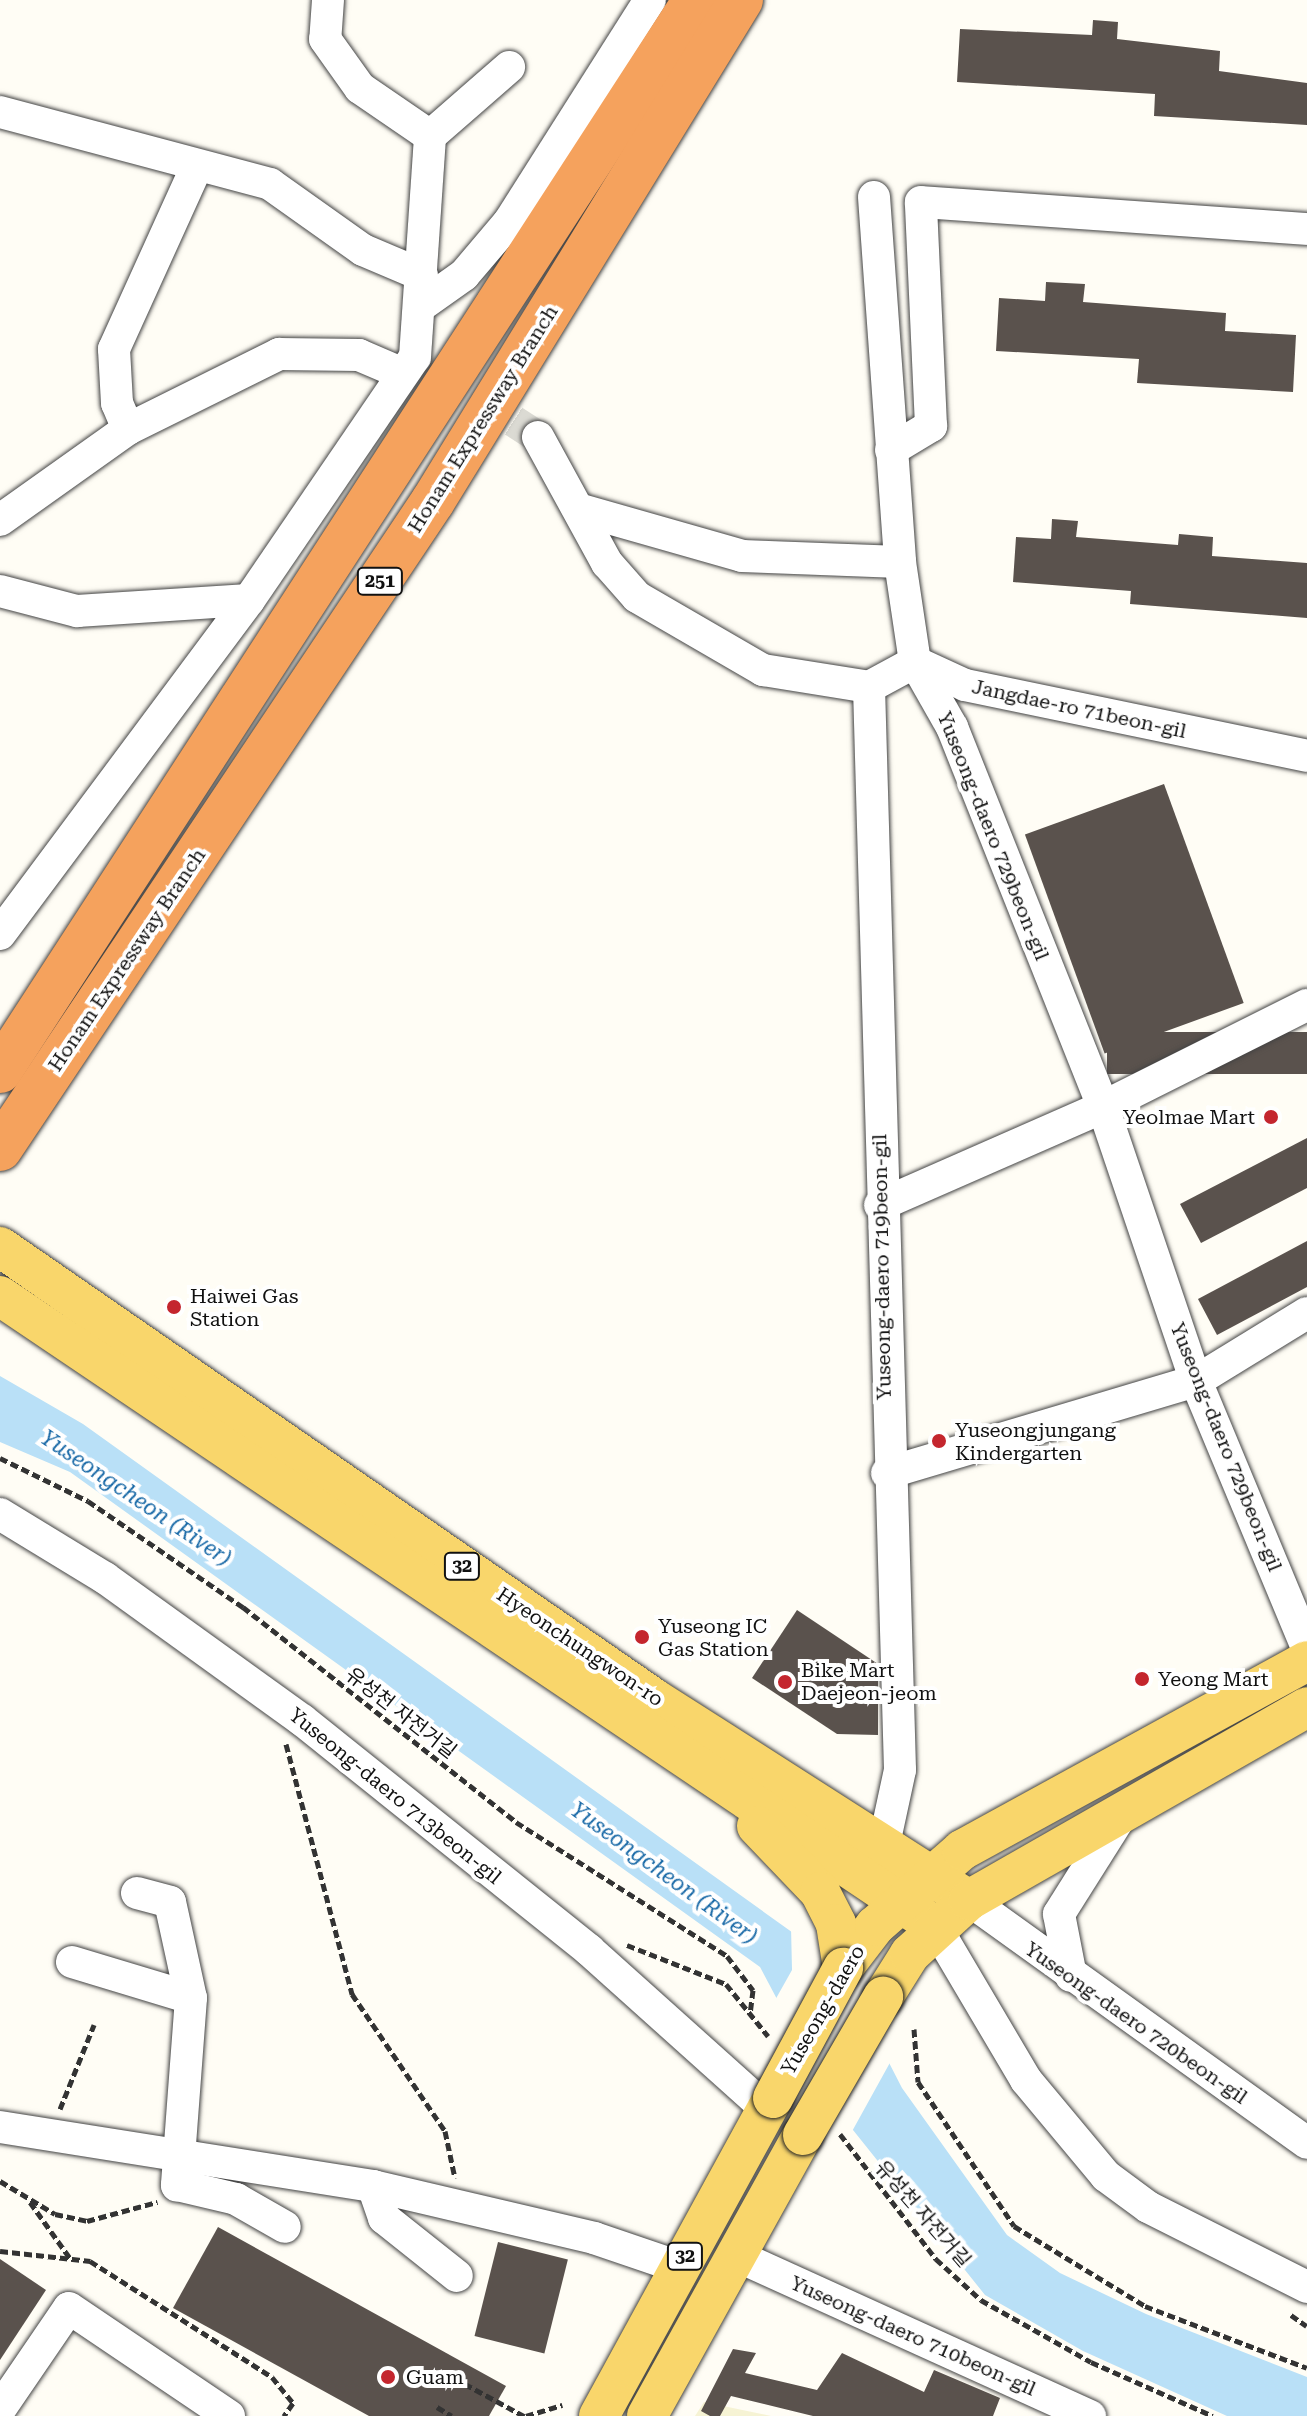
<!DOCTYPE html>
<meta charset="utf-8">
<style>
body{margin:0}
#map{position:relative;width:1307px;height:2416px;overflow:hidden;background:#fffdf5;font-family:"Roboto Serif","Noto Sans KR",serif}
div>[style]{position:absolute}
.farmland>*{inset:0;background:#f6f3d4}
.water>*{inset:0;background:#b9e0f7}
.pier>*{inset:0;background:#fffdf5}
.building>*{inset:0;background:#5a524d;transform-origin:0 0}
.minor-tunnel>*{height:32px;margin-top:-16px;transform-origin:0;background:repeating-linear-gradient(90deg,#dbdad3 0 32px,transparent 0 48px)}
.path>*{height:5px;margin-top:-2.5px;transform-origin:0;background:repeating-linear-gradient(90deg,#333 0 8px,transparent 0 12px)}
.roads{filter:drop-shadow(0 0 2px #444) drop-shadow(0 0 2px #444)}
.minor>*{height:32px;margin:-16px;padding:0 16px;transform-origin:16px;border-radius:16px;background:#fff}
.major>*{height:40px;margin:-20px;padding:0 20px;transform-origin:20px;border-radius:20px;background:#f9d66b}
.highway>*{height:44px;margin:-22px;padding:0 22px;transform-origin:22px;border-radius:22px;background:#f5a25d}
.bridges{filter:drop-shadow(0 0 2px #222) drop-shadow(0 0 2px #222)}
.major-bridge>*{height:40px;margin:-20px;padding:0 20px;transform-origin:20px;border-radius:20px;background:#f9d66b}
.dots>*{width:22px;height:22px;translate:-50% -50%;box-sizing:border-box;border:4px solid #fff;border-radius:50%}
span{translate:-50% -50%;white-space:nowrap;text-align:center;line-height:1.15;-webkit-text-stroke:8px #fff;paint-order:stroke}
.shield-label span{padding:2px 6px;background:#fff;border:2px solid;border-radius:6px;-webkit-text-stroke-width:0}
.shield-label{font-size:18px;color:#111;font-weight:700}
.street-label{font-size:20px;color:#111}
.poi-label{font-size:20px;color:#111}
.right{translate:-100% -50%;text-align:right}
.left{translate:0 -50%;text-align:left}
.water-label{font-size:22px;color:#1768a6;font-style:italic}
</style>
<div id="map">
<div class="farmland">
<div style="clip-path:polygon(704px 2402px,771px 2416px,695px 2416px)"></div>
</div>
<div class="water">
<div style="clip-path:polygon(0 1376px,83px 1424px,796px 1935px,865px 2016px,902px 2088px,1007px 2235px,1060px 2273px,1146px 2314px,1307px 2377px,1307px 2416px,1227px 2416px,1083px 2351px,985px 2295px,833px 2105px,760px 1967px,70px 1472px,0 1442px)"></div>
</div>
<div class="pier">
<div style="clip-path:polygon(791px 1927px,868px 2014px,892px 2059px,850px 2135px,774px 2002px,792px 1970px)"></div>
</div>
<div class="building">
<div style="clip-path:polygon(1093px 20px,1118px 22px,1117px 39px,1220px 51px,1219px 71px,1307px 83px,1307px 125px,1154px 116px,1155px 94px,957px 82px,960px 29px,1092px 35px)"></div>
<div style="clip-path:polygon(1046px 282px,1085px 284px,1083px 302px,1226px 313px,1225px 331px,1296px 335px,1293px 392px,1137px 383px,1139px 359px,996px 351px,999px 298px,1045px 301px)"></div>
<div style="clip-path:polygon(1052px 519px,1078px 521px,1076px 537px,1178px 545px,1179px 534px,1213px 537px,1212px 556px,1307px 563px,1307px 618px,1130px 604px,1131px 591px,1013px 582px,1016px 537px,1051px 539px)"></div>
<div style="left:1164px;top:784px;width:233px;height:148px;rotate:70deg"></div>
<div style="left:1307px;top:1032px;width:42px;height:200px;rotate:90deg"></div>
<div style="clip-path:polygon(1307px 1138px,1307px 1188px,1201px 1243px,1180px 1204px)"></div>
<div style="clip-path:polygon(1307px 1241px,1307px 1287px,1217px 1335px,1198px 1299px)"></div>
<div style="clip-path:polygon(797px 1610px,878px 1664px,878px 1735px,837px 1734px,752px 1678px)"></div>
<div style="clip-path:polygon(218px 2227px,506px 2386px,489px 2416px,369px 2416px,173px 2308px)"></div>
<div style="left:498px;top:2242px;width:72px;height:97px;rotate:14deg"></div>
<div style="clip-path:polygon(0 2259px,46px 2290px,0 2360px)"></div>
<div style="clip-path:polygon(733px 2349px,756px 2353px,745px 2373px,817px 2390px,842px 2353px,924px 2392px,934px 2370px,1000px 2398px,993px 2416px,813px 2416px,731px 2396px,720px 2416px,710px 2416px,701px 2411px)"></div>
</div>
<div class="minor-tunnel">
<div style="left:433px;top:369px;width:125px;rotate:32.9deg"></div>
</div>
<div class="path">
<div style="left:0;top:1458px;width:98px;rotate:26deg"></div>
<div style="left:88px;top:1501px;width:188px;rotate:34.4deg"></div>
<div style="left:243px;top:1607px;width:347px;rotate:38.2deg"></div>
<div style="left:516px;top:1822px;width:250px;rotate:32.4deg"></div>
<div style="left:727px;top:1956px;width:43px;rotate:52.6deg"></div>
<div style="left:753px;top:1990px;width:23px;rotate:97deg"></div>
<div style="left:286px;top:1744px;width:259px;rotate:75.2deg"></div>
<div style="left:352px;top:1994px;width:166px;rotate:55.8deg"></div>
<div style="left:445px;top:2131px;width:48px;rotate:78deg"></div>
<div style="left:627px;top:1945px;width:106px;rotate:21.5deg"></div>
<div style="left:726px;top:1984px;width:67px;rotate:51.1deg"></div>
<div style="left:914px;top:2029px;width:53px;rotate:85.7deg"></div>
<div style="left:918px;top:2082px;width:173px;rotate:56.3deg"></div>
<div style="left:1014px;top:2226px;width:153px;rotate:31.4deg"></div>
<div style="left:1145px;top:2306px;width:173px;rotate:20.9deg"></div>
<div style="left:60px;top:2109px;width:91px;rotate:-68deg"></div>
<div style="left:840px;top:2134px;width:158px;rotate:52.5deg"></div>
<div style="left:936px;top:2259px;width:61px;rotate:42.3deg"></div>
<div style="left:981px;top:2300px;width:126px;rotate:29.4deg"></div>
<div style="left:1091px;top:2362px;width:133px;rotate:23.9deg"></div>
<div style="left:0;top:2181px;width:64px;rotate:31deg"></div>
<div style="left:55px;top:2214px;width:33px;rotate:12deg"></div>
<div style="left:87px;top:2221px;width:73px;rotate:-15.2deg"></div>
<div style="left:30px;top:2202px;width:69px;rotate:54.5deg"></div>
<div style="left:0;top:2251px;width:91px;rotate:6.3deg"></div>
<div style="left:90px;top:2261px;width:216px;rotate:32.5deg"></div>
<div style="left:272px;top:2377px;width:33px;rotate:51deg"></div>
<div style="left:293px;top:2403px;width:16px;rotate:125deg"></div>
<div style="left:1291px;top:2315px;width:19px;rotate:35deg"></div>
<div style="left:454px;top:2378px;width:80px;rotate:28.5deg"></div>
<div style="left:437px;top:2407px;width:17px;rotate:31deg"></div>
<div style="left:526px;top:2416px;width:38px;rotate:-17deg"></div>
</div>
<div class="roads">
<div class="minor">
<div style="left:328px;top:0;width:39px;rotate:94deg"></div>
<div style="left:325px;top:39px;width:60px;rotate:54.5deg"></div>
<div style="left:360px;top:88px;width:85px;rotate:34.4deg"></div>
<div style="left:0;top:112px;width:279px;rotate:14.9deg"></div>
<div style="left:270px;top:184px;width:114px;rotate:35.4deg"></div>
<div style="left:363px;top:250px;width:64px;rotate:23deg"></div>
<div style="left:874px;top:197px;width:366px;rotate:85.9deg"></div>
<div style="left:900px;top:562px;width:101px;rotate:81.5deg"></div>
<div style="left:915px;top:662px;width:75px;rotate:60.4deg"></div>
<div style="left:952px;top:727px;width:409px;rotate:68.3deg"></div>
<div style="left:1103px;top:1107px;width:289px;rotate:71.3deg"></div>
<div style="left:1196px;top:1381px;width:289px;rotate:67.4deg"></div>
<div style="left:419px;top:307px;width:55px;rotate:-35.4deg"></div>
<div style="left:464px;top:275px;width:70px;rotate:-49.7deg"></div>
<div style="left:509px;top:222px;width:263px;rotate:-57.6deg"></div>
<div style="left:128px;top:429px;width:28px;rotate:-113deg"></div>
<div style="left:117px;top:403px;width:54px;rotate:-93.2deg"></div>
<div style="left:114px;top:349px;width:201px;rotate:-65.6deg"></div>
<div style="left:538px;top:437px;width:144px;rotate:61.3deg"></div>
<div style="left:607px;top:563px;width:45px;rotate:48.6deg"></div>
<div style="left:637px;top:597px;width:146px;rotate:30.1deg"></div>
<div style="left:763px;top:670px;width:107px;rotate:9.1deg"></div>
<div style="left:869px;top:687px;width:52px;rotate:-28.5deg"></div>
<div style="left:915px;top:662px;width:55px;rotate:24.7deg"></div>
<div style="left:965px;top:685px;width:349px;rotate:11.7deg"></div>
<div style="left:891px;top:450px;width:47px;rotate:-31deg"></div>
<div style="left:931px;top:426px;width:224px;rotate:-92.6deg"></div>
<div style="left:921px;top:202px;width:387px;rotate:4deg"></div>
<div style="left:581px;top:510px;width:167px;rotate:15.9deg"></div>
<div style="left:742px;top:556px;width:158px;rotate:2.2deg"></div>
<div style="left:0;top:520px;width:157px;rotate:-35.4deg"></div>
<div style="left:128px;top:429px;width:169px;rotate:-26.4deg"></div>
<div style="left:279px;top:354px;width:80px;rotate:0.7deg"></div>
<div style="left:359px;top:355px;width:46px;rotate:23.2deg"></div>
<div style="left:0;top:591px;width:80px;rotate:14.6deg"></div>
<div style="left:77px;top:611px;width:172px;rotate:-3.7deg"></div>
<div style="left:869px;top:687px;width:1083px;rotate:88.36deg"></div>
<div style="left:900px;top:1770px;width:76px;rotate:102.2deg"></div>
<div style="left:0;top:934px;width:417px;rotate:-53.3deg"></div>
<div style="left:249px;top:600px;width:294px;rotate:-55.7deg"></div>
<div style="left:415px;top:357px;width:222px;rotate:-86.1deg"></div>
<div style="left:430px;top:136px;width:105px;rotate:-41.1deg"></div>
<div style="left:880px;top:1205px;width:244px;rotate:-23.7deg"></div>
<div style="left:1103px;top:1107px;width:228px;rotate:-26.6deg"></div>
<div style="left:887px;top:1473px;width:322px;rotate:-16.6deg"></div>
<div style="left:1196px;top:1381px;width:130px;rotate:-31.5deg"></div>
<div style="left:0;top:1514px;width:123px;rotate:31.4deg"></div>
<div style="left:105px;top:1578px;width:243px;rotate:35.8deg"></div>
<div style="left:302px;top:1720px;width:368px;rotate:38.7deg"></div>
<div style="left:589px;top:1950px;width:238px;rotate:41.9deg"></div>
<div style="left:137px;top:1893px;width:34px;rotate:15deg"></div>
<div style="left:170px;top:1902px;width:98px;rotate:77.7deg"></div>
<div style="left:191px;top:1998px;width:188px;rotate:94.3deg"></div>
<div style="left:177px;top:2185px;width:61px;rotate:13.3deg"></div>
<div style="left:236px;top:2199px;width:56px;rotate:29.7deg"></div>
<div style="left:969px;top:1900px;width:416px;rotate:35.7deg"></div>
<div style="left:935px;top:1926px;width:179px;rotate:59.4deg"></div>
<div style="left:1026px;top:2080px;width:125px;rotate:50.2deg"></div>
<div style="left:1106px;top:2176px;width:52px;rotate:36.4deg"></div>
<div style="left:1148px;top:2207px;width:178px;rotate:26.7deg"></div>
<div style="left:72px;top:1962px;width:124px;rotate:16.8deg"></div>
<div style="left:1071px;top:1976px;width:63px;rotate:-101deg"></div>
<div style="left:1059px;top:1914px;width:118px;rotate:-57.8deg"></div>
<div style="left:0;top:2127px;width:378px;rotate:9deg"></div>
<div style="left:373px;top:2186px;width:227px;rotate:13.2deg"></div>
<div style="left:594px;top:2238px;width:90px;rotate:18.8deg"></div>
<div style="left:373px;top:2186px;width:34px;rotate:71deg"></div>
<div style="left:384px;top:2218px;width:93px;rotate:38.5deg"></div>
<div style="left:735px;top:2255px;width:390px;rotate:24.4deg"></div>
<div style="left:0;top:2409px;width:122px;rotate:-55.7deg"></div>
<div style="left:69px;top:2308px;width:193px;rotate:34deg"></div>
</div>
<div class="major">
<div style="left:0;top:1247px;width:794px;rotate:34.63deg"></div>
<div style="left:653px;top:1698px;width:375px;rotate:32.6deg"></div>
<div style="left:0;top:1296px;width:1127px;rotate:33.97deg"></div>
<div style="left:757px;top:1826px;width:91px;rotate:46.3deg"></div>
<div style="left:820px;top:1892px;width:36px;rotate:63deg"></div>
<div style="left:836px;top:1924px;width:45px;rotate:81deg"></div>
<div style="left:843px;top:1968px;width:53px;rotate:-52.7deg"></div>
<div style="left:875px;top:1926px;width:116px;rotate:-41.1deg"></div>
<div style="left:962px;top:1850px;width:393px;rotate:-28.7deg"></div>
<div style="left:883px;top:1997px;width:51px;rotate:-57.9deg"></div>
<div style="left:910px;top:1954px;width:80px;rotate:-42.5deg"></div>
<div style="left:969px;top:1900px;width:389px;rotate:-29.7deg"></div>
<div style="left:599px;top:2416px;width:362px;rotate:-61.3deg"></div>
<div style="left:647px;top:2416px;width:321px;rotate:-61deg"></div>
</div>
<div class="highway">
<div style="left:0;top:1071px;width:1277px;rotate:-57.02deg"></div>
<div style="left:0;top:1149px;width:779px;rotate:-56.25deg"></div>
<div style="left:433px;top:501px;width:588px;rotate:-58.42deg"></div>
</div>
</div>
<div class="bridges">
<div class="major-bridge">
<div style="left:773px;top:2098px;width:148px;rotate:-61.7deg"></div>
<div style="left:803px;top:2135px;width:160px;rotate:-59.9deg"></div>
</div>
</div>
<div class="dots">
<div style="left:1271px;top:1117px;background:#c4262e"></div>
<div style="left:174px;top:1307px;background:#c4262e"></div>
<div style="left:939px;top:1441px;background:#c4262e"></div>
<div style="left:642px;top:1637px;background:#c4262e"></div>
<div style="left:1142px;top:1679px;background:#c4262e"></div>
<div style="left:785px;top:1682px;background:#c4262e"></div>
<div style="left:388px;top:2377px;background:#c4262e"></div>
</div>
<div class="shield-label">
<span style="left:380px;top:581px">251</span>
<span style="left:462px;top:1566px">32</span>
<span style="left:685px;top:2256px">32</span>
</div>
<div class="street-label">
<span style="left:483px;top:419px;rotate:-58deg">Honam Expressway Branch</span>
<span style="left:1079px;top:709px;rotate:12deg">Jangdae-ro 71beon-gil</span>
<span style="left:993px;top:836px;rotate:68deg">Yuseong-daero 729beon-gil</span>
<span style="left:127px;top:960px;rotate:-56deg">Honam Expressway Branch</span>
<span style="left:882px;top:1267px;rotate:-91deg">Yuseong-daero 719beon-gil</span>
<span style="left:1226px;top:1447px;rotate:68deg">Yuseong-daero 729beon-gil</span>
<span style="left:580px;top:1647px;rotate:34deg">Hyeonchungwon-ro</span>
<span style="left:401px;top:1713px;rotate:38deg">유성천 자전거길</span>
<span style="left:395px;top:1796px;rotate:39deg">Yuseong-daero 713beon-gil</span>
<span style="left:823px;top:2010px;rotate:-60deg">Yuseong-daero</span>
<span style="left:1136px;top:2023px;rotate:35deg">Yuseong-daero 720beon-gil</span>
<span style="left:923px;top:2214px;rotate:49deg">유성천 자전거길</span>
<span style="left:913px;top:2336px;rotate:24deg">Yuseong-daero 710beon-gil</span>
</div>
<div class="poi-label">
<span class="right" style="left:1255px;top:1117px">Yeolmae Mart</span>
<span class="left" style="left:190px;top:1308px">Haiwei Gas<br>Station</span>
<span class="left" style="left:955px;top:1442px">Yuseongjungang<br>Kindergarten</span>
<span class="left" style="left:658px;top:1638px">Yuseong IC<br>Gas Station</span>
<span class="left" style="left:801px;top:1682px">Bike Mart<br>Daejeon-jeom</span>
<span class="left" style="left:1158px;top:1679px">Yeong Mart</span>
<span class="left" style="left:406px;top:2377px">Guam</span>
</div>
<div class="water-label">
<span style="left:136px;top:1498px;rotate:34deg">Yuseongcheon (River)</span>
<span style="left:664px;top:1873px;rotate:36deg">Yuseongcheon (River)</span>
</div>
</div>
